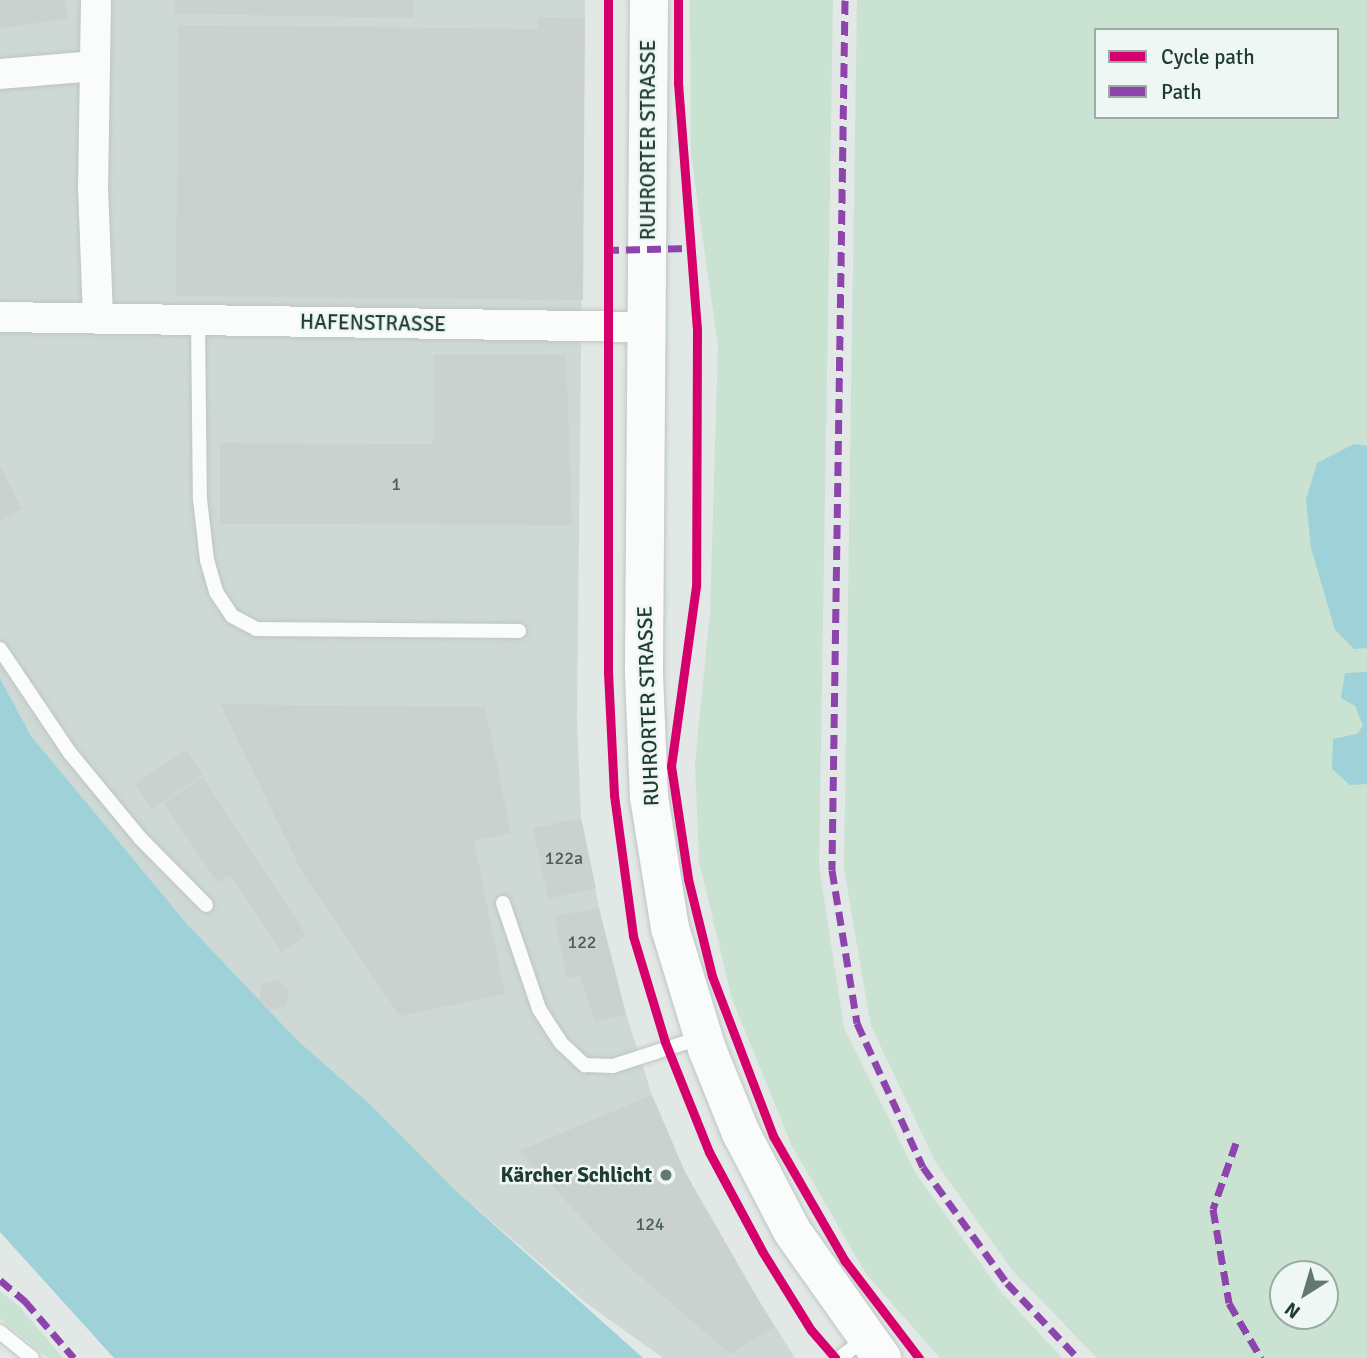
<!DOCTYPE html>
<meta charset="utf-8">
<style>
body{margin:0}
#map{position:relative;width:1367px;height:1358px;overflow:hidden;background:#e1e8e5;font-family:Signika,sans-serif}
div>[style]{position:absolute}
.built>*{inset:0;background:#ced9d5}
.green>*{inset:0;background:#c9e2d1}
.water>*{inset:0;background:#9ed1d8}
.building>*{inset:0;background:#cbd1cf;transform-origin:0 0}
.roads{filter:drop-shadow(0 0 2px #bec5c2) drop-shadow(0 0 2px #bec5c2)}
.lane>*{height:14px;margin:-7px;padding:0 7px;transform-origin:7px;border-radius:7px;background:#fafcfb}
.street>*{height:30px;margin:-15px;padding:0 15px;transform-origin:15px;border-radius:15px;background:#fafcfb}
.secondary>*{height:38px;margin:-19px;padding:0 19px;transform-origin:19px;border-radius:19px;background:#fafcfb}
.quiet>*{height:7px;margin-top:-3.5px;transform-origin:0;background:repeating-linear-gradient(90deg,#8e44ad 0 14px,transparent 0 21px)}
.cycleway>*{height:9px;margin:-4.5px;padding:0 4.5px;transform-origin:4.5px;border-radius:4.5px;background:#d6006c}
.dots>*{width:19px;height:19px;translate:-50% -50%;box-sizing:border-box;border:4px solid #eef7f3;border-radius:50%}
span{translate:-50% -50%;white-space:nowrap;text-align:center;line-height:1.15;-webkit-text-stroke:5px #eef7f3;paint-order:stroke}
.number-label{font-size:18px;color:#4a605a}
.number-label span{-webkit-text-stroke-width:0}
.street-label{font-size:21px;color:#1f3b33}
.poi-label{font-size:21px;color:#1f3b33;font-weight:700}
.right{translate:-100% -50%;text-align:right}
.legend{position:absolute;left:1094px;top:28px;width:245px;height:91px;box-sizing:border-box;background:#eef7f3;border:2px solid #9baca6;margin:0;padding:9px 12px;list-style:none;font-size:21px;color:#1f3b33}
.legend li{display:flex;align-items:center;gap:14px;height:35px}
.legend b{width:35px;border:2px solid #9baca6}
.north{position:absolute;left:1269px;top:1260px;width:70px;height:70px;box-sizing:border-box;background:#eef7f3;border:2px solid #9baca6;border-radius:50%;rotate:217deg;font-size:19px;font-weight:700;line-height:28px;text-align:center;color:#1f3b33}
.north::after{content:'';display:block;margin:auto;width:24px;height:32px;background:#637871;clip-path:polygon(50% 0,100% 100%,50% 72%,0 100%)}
</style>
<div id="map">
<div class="built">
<div style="clip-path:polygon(0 0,585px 0,577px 718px,581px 818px,611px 967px,652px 1095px,685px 1172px,728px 1251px,795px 1358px,663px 1358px,586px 1303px,454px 1189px,371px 1105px,298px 1041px,188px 925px,31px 736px,0 678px)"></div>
</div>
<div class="green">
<div style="clip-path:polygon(690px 0,833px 0,819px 866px,844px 1028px,916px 1174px,1001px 1292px,1062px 1358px,940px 1358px,866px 1274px,792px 1146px,732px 999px,699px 861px,695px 764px,710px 613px,718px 347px,691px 154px)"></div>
<div style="clip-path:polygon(evenodd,857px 0,1367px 0,1367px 1358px,1097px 1358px,1012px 1270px,935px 1161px,871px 1026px,844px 869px,857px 0,1096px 30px,1337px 30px,1337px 117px,1096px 117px,1096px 30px,857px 0,1283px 1274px,1325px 1274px,1325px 1316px,1283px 1316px,1283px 1274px)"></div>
<div style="clip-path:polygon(0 1291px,19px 1306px,63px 1358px,48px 1358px,0 1318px)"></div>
</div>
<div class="water">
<div style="clip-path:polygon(1354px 444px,1367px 446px,1367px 648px,1354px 649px,1335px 630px,1311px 548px,1306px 500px,1317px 463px)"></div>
<div style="clip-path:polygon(1367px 672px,1367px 784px,1350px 785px,1332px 769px,1333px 739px,1357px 734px,1363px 726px,1355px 706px,1341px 698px,1345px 673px)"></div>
<div style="clip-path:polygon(0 678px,31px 736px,188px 925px,298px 1041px,371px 1105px,454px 1189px,643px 1358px,114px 1358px,0 1232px)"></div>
</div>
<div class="building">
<div style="clip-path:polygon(0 0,65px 0,68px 18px,0 29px)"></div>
<div style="clip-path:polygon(175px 0,413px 0,413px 18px,174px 14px)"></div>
<div style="clip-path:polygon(538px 17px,585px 18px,583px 300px,176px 296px,178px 25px,538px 29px)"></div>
<div style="clip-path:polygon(433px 355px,566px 355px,572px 525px,220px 524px,220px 443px,433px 444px)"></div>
<div style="clip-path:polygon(0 466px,22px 509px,0 521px)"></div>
<div style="clip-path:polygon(220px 704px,485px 707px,511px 833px,474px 841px,505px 994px,400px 1016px,303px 874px)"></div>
<div style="left:186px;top:750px;width:30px;height:62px;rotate:56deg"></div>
<div style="clip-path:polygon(203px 777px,306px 935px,281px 952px,230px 875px,218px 883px,164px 803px)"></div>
<div style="left:581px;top:818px;width:72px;height:49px;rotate:78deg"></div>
<div style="clip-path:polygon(599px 908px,626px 1014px,595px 1022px,580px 975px,567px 979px,554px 916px)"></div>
<div style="clip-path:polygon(278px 980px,289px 990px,285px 1006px,270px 1010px,259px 999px,263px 984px)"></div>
<div style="clip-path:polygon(652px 1095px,685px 1172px,774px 1327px,730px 1354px,620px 1259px,519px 1151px)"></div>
</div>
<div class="roads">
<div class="lane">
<div style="left:198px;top:321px;width:178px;rotate:89.4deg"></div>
<div style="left:200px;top:499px;width:61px;rotate:83.5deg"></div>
<div style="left:207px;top:560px;width:33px;rotate:74deg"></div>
<div style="left:216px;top:592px;width:29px;rotate:56deg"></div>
<div style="left:232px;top:616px;width:27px;rotate:28deg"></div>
<div style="left:256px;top:629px;width:263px;rotate:0.4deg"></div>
<div style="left:0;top:649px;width:125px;rotate:56.1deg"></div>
<div style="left:70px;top:753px;width:110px;rotate:50.5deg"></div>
<div style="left:140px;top:838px;width:94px;rotate:45.4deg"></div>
<div style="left:503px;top:903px;width:112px;rotate:71.2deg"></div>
<div style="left:539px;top:1009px;width:40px;rotate:57.1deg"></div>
<div style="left:561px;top:1043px;width:33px;rotate:43deg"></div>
<div style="left:585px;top:1065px;width:28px;rotate:2deg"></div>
<div style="left:613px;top:1066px;width:94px;rotate:-18deg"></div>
<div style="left:0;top:1332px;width:41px;rotate:39.1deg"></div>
<div style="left:840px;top:1358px;width:31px;rotate:-38deg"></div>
</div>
<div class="street">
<div style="left:96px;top:0;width:187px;rotate:90.9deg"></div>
<div style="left:93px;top:187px;width:132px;rotate:87.8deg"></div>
<div style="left:0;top:74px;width:95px;rotate:-4.8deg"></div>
<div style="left:0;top:317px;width:647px;rotate:0.89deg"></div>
</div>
<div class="secondary">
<div style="left:649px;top:0;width:674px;rotate:90.43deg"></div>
<div style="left:644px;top:674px;width:123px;rotate:87.7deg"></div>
<div style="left:649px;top:797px;width:133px;rotate:80.9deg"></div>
<div style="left:670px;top:928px;width:127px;rotate:73deg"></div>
<div style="left:707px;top:1049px;width:91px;rotate:68deg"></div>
<div style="left:741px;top:1133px;width:110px;rotate:62.5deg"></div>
<div style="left:792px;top:1231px;width:156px;rotate:54.7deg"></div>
</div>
</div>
<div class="quiet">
<div style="left:845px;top:0;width:870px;rotate:90.86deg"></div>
<div style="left:832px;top:870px;width:155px;rotate:80.7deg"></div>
<div style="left:857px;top:1023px;width:158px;rotate:65.4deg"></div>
<div style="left:923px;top:1167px;width:143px;rotate:54.1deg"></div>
<div style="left:1007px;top:1283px;width:103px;rotate:46.6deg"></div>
<div style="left:605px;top:250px;width:85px;rotate:-1.3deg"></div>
<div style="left:1236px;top:1143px;width:70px;rotate:109.2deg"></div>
<div style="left:1213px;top:1209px;width:95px;rotate:80.3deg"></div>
<div style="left:1229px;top:1303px;width:64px;rotate:59.8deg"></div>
<div style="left:0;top:1280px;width:33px;rotate:40deg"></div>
<div style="left:25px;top:1301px;width:75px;rotate:49.3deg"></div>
</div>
<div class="cycleway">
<div style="left:608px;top:0;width:672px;rotate:90deg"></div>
<div style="left:608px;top:672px;width:123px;rotate:87.2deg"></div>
<div style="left:614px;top:795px;width:142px;rotate:82.3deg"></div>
<div style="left:633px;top:936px;width:111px;rotate:73.2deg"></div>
<div style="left:665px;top:1042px;width:118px;rotate:68.2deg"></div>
<div style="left:709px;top:1152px;width:112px;rotate:61.8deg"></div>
<div style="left:762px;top:1251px;width:93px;rotate:58.2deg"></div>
<div style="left:811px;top:1330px;width:37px;rotate:49deg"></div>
<div style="left:678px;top:0;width:83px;rotate:90deg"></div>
<div style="left:678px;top:83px;width:246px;rotate:85.6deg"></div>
<div style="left:697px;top:328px;width:258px;rotate:90.2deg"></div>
<div style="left:696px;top:586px;width:182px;rotate:97.9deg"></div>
<div style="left:671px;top:766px;width:114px;rotate:81.4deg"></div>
<div style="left:688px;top:879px;width:100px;rotate:76.1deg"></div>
<div style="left:712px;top:976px;width:171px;rotate:69.1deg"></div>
<div style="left:773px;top:1136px;width:144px;rotate:60.1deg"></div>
<div style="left:845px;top:1261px;width:122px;rotate:52.7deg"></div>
</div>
<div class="dots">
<div style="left:666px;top:1175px;background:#637871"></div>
</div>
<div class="number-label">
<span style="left:396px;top:484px">1</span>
<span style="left:564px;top:858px">122a</span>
<span style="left:582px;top:942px">122</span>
<span style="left:650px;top:1224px">124</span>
</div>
<div class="street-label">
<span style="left:648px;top:140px;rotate:-90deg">RUHRORTER STRASSE</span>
<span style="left:373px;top:323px;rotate:1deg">HAFENSTRASSE</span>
<span style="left:648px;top:706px;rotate:-92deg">RUHRORTER STRASSE</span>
</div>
<div class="poi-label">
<span class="right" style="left:652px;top:1175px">Kärcher Schlicht</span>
</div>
<ul class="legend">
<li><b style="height:9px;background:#d6006c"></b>Cycle path</li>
<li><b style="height:9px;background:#8e44ad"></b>Path</li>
</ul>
<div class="north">N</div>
</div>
